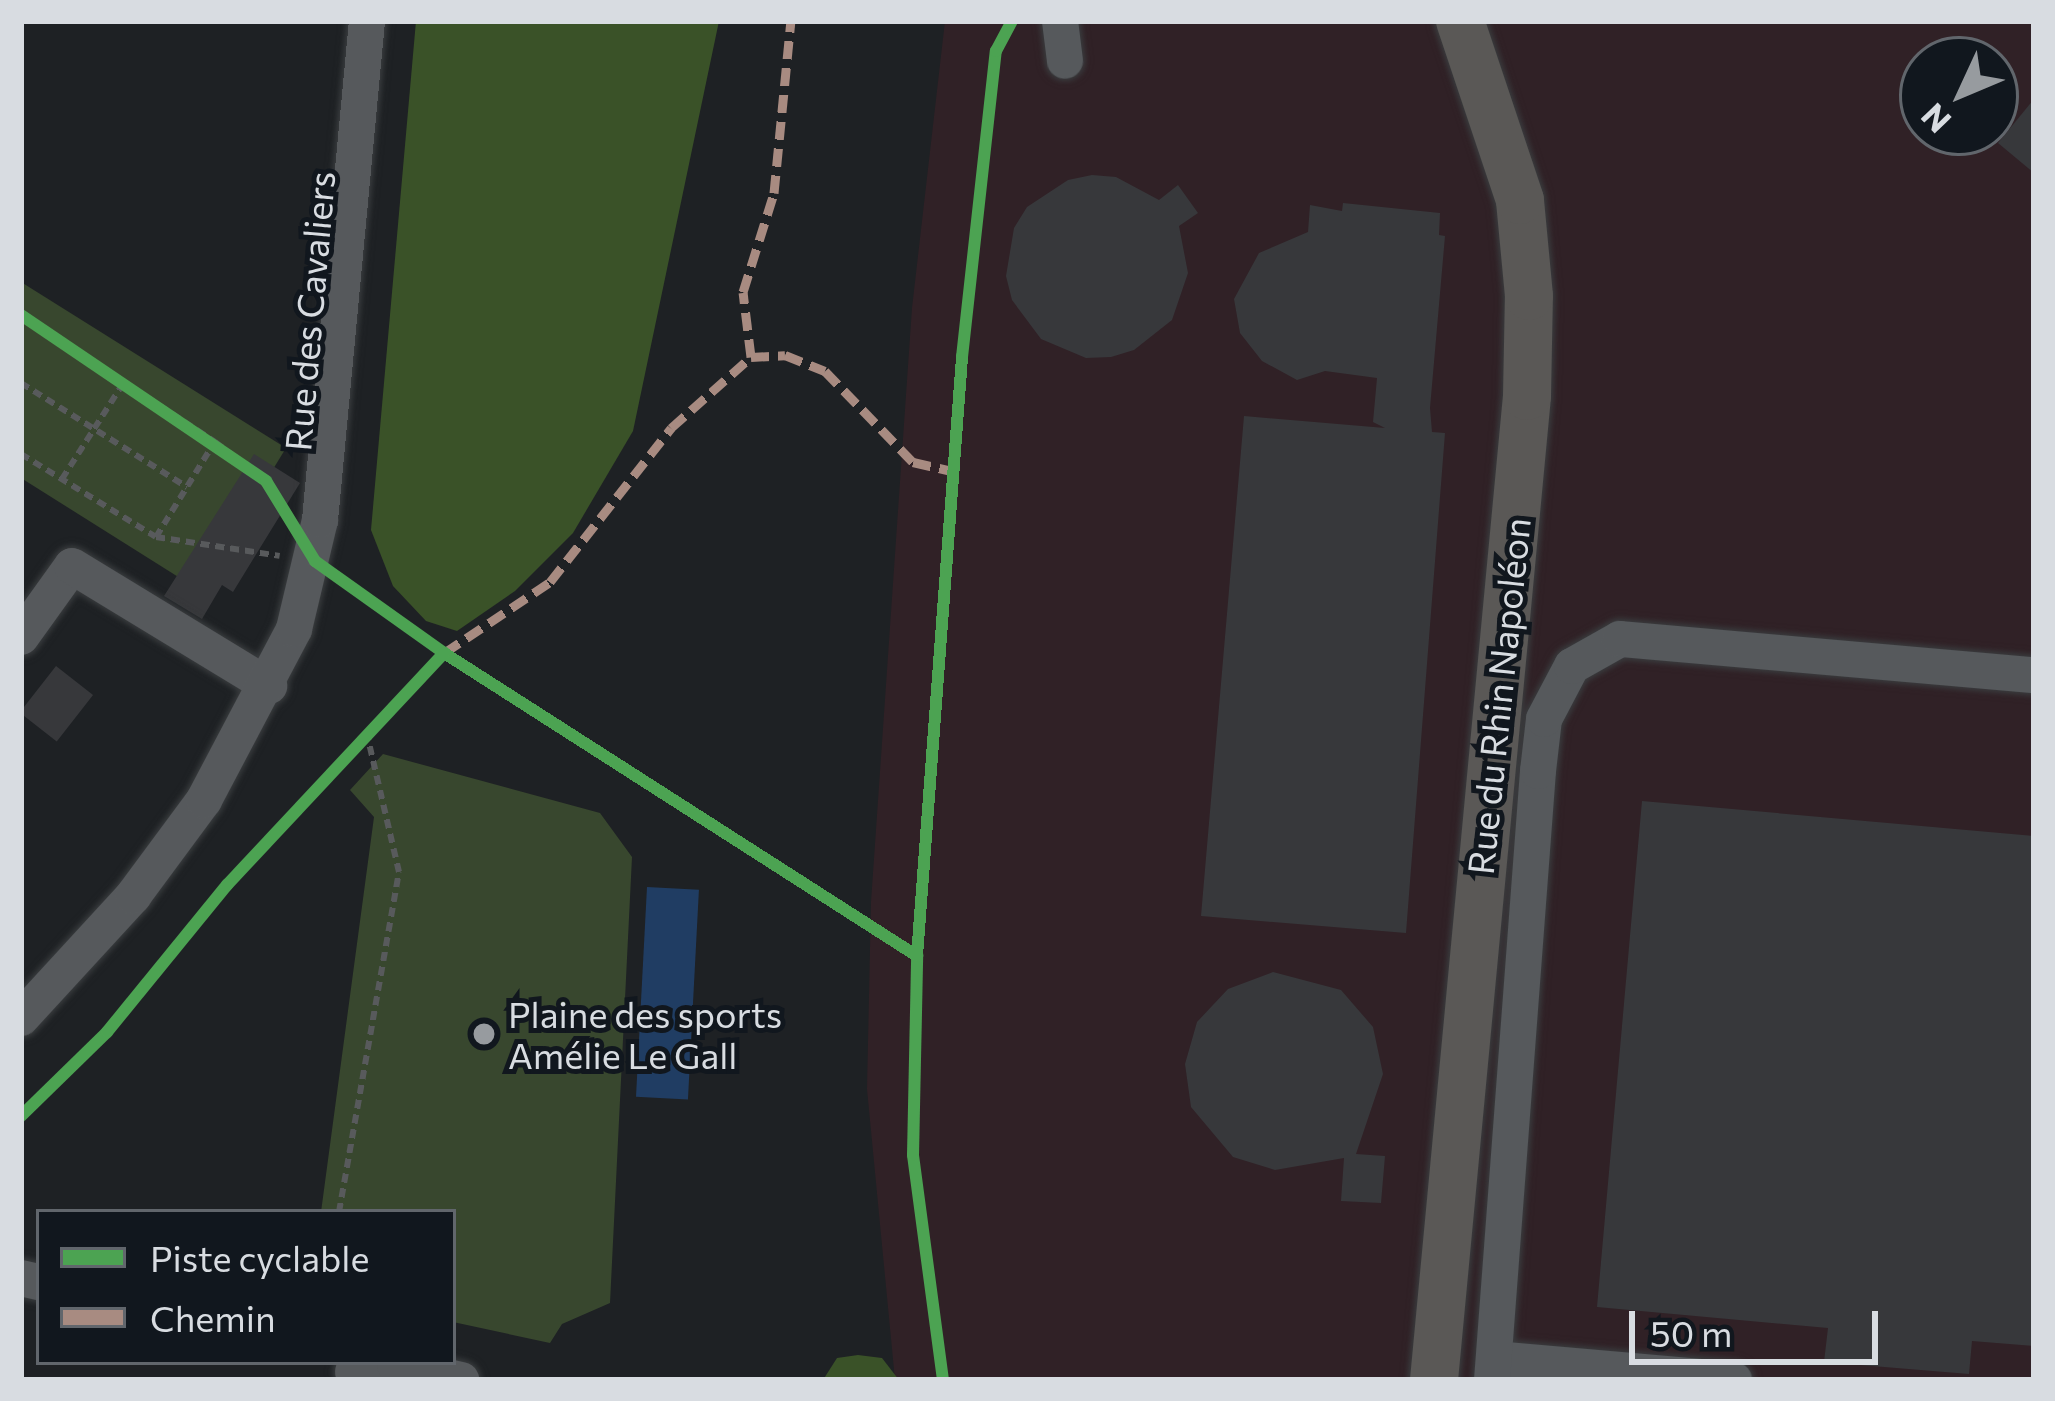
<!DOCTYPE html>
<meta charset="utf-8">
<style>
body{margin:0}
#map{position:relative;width:2055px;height:1401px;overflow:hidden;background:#1e2124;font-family:Commissioner,sans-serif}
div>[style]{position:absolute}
.industrial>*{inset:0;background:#302126}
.green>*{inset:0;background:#38472e}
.forest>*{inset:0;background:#3a5228}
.water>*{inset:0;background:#203d63;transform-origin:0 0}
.building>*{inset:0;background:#37383b;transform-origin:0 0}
.path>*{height:6px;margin-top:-3px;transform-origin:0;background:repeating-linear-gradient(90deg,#585a5c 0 9px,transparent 0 15px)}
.roads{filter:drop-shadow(0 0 3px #3a3d3f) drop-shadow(0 0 3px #3a3d3f)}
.minor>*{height:36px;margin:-18px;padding:0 18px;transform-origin:18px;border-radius:18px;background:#56595c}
.major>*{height:48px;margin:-24px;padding:0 24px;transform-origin:24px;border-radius:24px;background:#5a5856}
.quiet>*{height:9px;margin-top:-4.5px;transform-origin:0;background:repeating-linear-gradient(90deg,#a88b81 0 18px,transparent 0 27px)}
.cycleway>*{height:12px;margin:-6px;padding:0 6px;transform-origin:6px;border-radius:6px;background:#4ca352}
.dots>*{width:33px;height:33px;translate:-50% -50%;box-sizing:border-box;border:6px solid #11171e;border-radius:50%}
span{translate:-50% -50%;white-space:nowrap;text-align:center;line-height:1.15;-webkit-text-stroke:10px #11171e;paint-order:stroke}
.street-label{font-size:36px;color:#d8dce1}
.poi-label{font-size:36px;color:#d8dce1}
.left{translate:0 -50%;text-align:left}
.frame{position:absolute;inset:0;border:24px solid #d8dce1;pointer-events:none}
.legend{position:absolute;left:36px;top:1209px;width:420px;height:156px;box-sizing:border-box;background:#11171e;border:3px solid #61666c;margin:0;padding:15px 21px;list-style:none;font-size:36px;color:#d8dce1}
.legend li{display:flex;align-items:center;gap:24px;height:60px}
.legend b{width:60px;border:3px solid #61666c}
.north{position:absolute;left:1899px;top:36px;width:120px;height:120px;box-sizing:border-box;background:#11171e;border:3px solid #61666c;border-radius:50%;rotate:226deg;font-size:33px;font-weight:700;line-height:48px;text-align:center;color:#d8dce1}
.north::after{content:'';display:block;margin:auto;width:42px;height:54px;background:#979b9f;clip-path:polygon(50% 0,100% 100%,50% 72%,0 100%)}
.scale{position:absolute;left:1629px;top:1311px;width:249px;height:54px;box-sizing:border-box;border:6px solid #d8dce1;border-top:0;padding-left:15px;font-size:36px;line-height:42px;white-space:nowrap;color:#d8dce1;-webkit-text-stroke:9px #11171e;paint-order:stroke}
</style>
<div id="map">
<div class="industrial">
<div style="clip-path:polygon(evenodd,945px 21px,2034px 21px,2034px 1380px,895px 1380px,867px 1089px,871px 902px,912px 308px,945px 21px,1923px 60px,1995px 60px,1995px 132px,1923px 132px,1923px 60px)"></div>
</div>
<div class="green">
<div style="clip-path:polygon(21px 282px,286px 448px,199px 590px,21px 478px)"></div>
<div style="clip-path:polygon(383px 754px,600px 813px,632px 857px,610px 1303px,562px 1324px,550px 1343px,453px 1322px,453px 1212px,321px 1212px,374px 817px,350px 790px)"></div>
</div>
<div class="forest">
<div style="clip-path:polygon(416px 21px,719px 21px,633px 431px,573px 533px,515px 591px,457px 631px,426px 621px,393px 586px,371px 530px)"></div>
<div style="clip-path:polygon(858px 1355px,882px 1358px,899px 1380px,823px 1380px,837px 1358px)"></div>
</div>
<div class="water">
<div style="left:647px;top:887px;width:52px;height:210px;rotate:3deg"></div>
</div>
<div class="building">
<div style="clip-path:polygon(2034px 99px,2034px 173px,1998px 143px)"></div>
<div style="clip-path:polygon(1092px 175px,1116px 177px,1159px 200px,1178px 185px,1198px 213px,1179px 226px,1188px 273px,1172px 320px,1134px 350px,1111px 357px,1086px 358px,1041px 339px,1012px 300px,1006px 276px,1014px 228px,1027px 207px,1068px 180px)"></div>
<div style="clip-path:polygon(1343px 203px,1440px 213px,1439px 235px,1445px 236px,1430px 408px,1432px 432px,1445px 433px,1406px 933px,1201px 916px,1244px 416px,1385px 428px,1373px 422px,1377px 378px,1325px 371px,1297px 380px,1262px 361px,1240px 333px,1234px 299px,1259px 253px,1308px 232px,1310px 205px,1342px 211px)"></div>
<div style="clip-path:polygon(254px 454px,300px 483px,233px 592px,222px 585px,202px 619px,164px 596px)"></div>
<div style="left:56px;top:666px;width:47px;height:59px;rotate:38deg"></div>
<div style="clip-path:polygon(1642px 801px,2034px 836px,2034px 1346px,1972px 1341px,1969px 1374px,1824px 1362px,1828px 1328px,1597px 1307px)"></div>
<div style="clip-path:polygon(1273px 972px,1341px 990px,1373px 1027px,1383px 1074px,1356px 1154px,1385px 1156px,1381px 1203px,1341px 1201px,1344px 1158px,1275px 1170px,1233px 1157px,1191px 1107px,1185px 1064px,1197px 1022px,1228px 989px)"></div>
</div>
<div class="path">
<div style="left:21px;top:315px;width:232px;rotate:33.2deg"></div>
<div style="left:215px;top:442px;width:64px;rotate:37.4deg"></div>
<div style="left:266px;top:481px;width:36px;rotate:58deg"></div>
<div style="left:21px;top:383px;width:196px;rotate:32.1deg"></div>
<div style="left:21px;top:454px;width:158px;rotate:31.6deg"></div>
<div style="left:156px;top:537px;width:125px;rotate:8.7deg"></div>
<div style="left:62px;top:479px;width:115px;rotate:-57.4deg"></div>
<div style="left:156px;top:537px;width:110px;rotate:-58.3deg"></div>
<div style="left:339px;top:1212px;width:345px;rotate:-80deg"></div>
<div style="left:399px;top:872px;width:141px;rotate:-103.1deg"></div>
</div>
<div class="roads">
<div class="minor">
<div style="left:1060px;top:21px;width:40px;rotate:82.9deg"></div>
<div style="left:21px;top:637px;width:87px;rotate:-54.3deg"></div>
<div style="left:72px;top:566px;width:231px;rotate:31.3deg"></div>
<div style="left:21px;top:1018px;width:166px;rotate:-47.4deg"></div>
<div style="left:133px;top:896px;width:119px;rotate:-53.5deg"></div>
<div style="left:204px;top:800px;width:193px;rotate:-62.2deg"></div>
<div style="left:294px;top:629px;width:112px;rotate:-76.6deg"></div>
<div style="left:320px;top:520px;width:501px;rotate:-84.62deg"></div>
<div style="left:21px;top:1278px;width:18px;rotate:13deg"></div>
<div style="left:1495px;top:1359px;width:240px;rotate:5deg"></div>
<div style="left:353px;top:1372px;width:43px;rotate:-9.5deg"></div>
<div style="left:395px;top:1365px;width:68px;rotate:12.8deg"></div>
<div style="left:1492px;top:1380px;width:611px;rotate:-85.68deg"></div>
<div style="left:1538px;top:771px;width:52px;rotate:-83.4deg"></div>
<div style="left:1544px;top:719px;width:60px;rotate:-62.2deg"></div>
<div style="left:1572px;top:666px;width:55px;rotate:-29.4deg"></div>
<div style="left:1620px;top:639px;width:416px;rotate:5deg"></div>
</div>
<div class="major">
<div style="left:1434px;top:1380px;width:988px;rotate:-84.6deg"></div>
<div style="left:1527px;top:396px;width:100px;rotate:-88.9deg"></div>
<div style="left:1529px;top:296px;width:96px;rotate:-95.4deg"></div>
<div style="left:1520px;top:200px;width:189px;rotate:-108.5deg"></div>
</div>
</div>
<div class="quiet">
<div style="left:751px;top:357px;width:34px;rotate:-3deg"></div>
<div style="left:785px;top:355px;width:43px;rotate:21.8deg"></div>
<div style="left:825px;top:371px;width:127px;rotate:46deg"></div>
<div style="left:913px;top:462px;width:40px;rotate:13deg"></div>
<div style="left:444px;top:653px;width:128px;rotate:-33.8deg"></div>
<div style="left:550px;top:582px;width:196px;rotate:-51.8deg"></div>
<div style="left:671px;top:428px;width:107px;rotate:-41.6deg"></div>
<div style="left:751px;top:357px;width:65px;rotate:-97deg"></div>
<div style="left:743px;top:292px;width:104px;rotate:-72.6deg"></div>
<div style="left:774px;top:193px;width:173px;rotate:-84.4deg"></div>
</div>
<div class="cycleway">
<div style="left:21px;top:315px;width:296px;rotate:34.1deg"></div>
<div style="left:266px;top:481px;width:94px;rotate:58.5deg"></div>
<div style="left:315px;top:561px;width:158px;rotate:35.5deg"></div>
<div style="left:444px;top:653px;width:562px;rotate:32.64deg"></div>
<div style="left:21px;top:1116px;width:120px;rotate:-44.3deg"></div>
<div style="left:107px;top:1032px;width:190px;rotate:-50.8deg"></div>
<div style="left:227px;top:885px;width:318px;rotate:-46.9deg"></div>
<div style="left:943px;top:1380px;width:227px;rotate:-97.6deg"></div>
<div style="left:913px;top:1155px;width:199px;rotate:-88.8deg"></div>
<div style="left:917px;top:956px;width:601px;rotate:-85.7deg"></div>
<div style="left:962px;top:357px;width:308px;rotate:-83.7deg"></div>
<div style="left:996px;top:51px;width:34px;rotate:-62deg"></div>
</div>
<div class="dots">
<div style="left:484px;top:1034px;background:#979b9f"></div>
</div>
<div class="street-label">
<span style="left:309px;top:311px;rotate:-85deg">Rue des Cavaliers</span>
<span style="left:1498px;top:696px;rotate:-84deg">Rue du Rhin Napoléon</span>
</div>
<div class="poi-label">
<span class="left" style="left:508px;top:1034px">Plaine des sports<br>Amélie Le Gall</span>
</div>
<div class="frame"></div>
<ul class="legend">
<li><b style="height:15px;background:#4ca352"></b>Piste cyclable</li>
<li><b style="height:15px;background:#a88b81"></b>Chemin</li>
</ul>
<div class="north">N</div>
<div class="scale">50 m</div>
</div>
